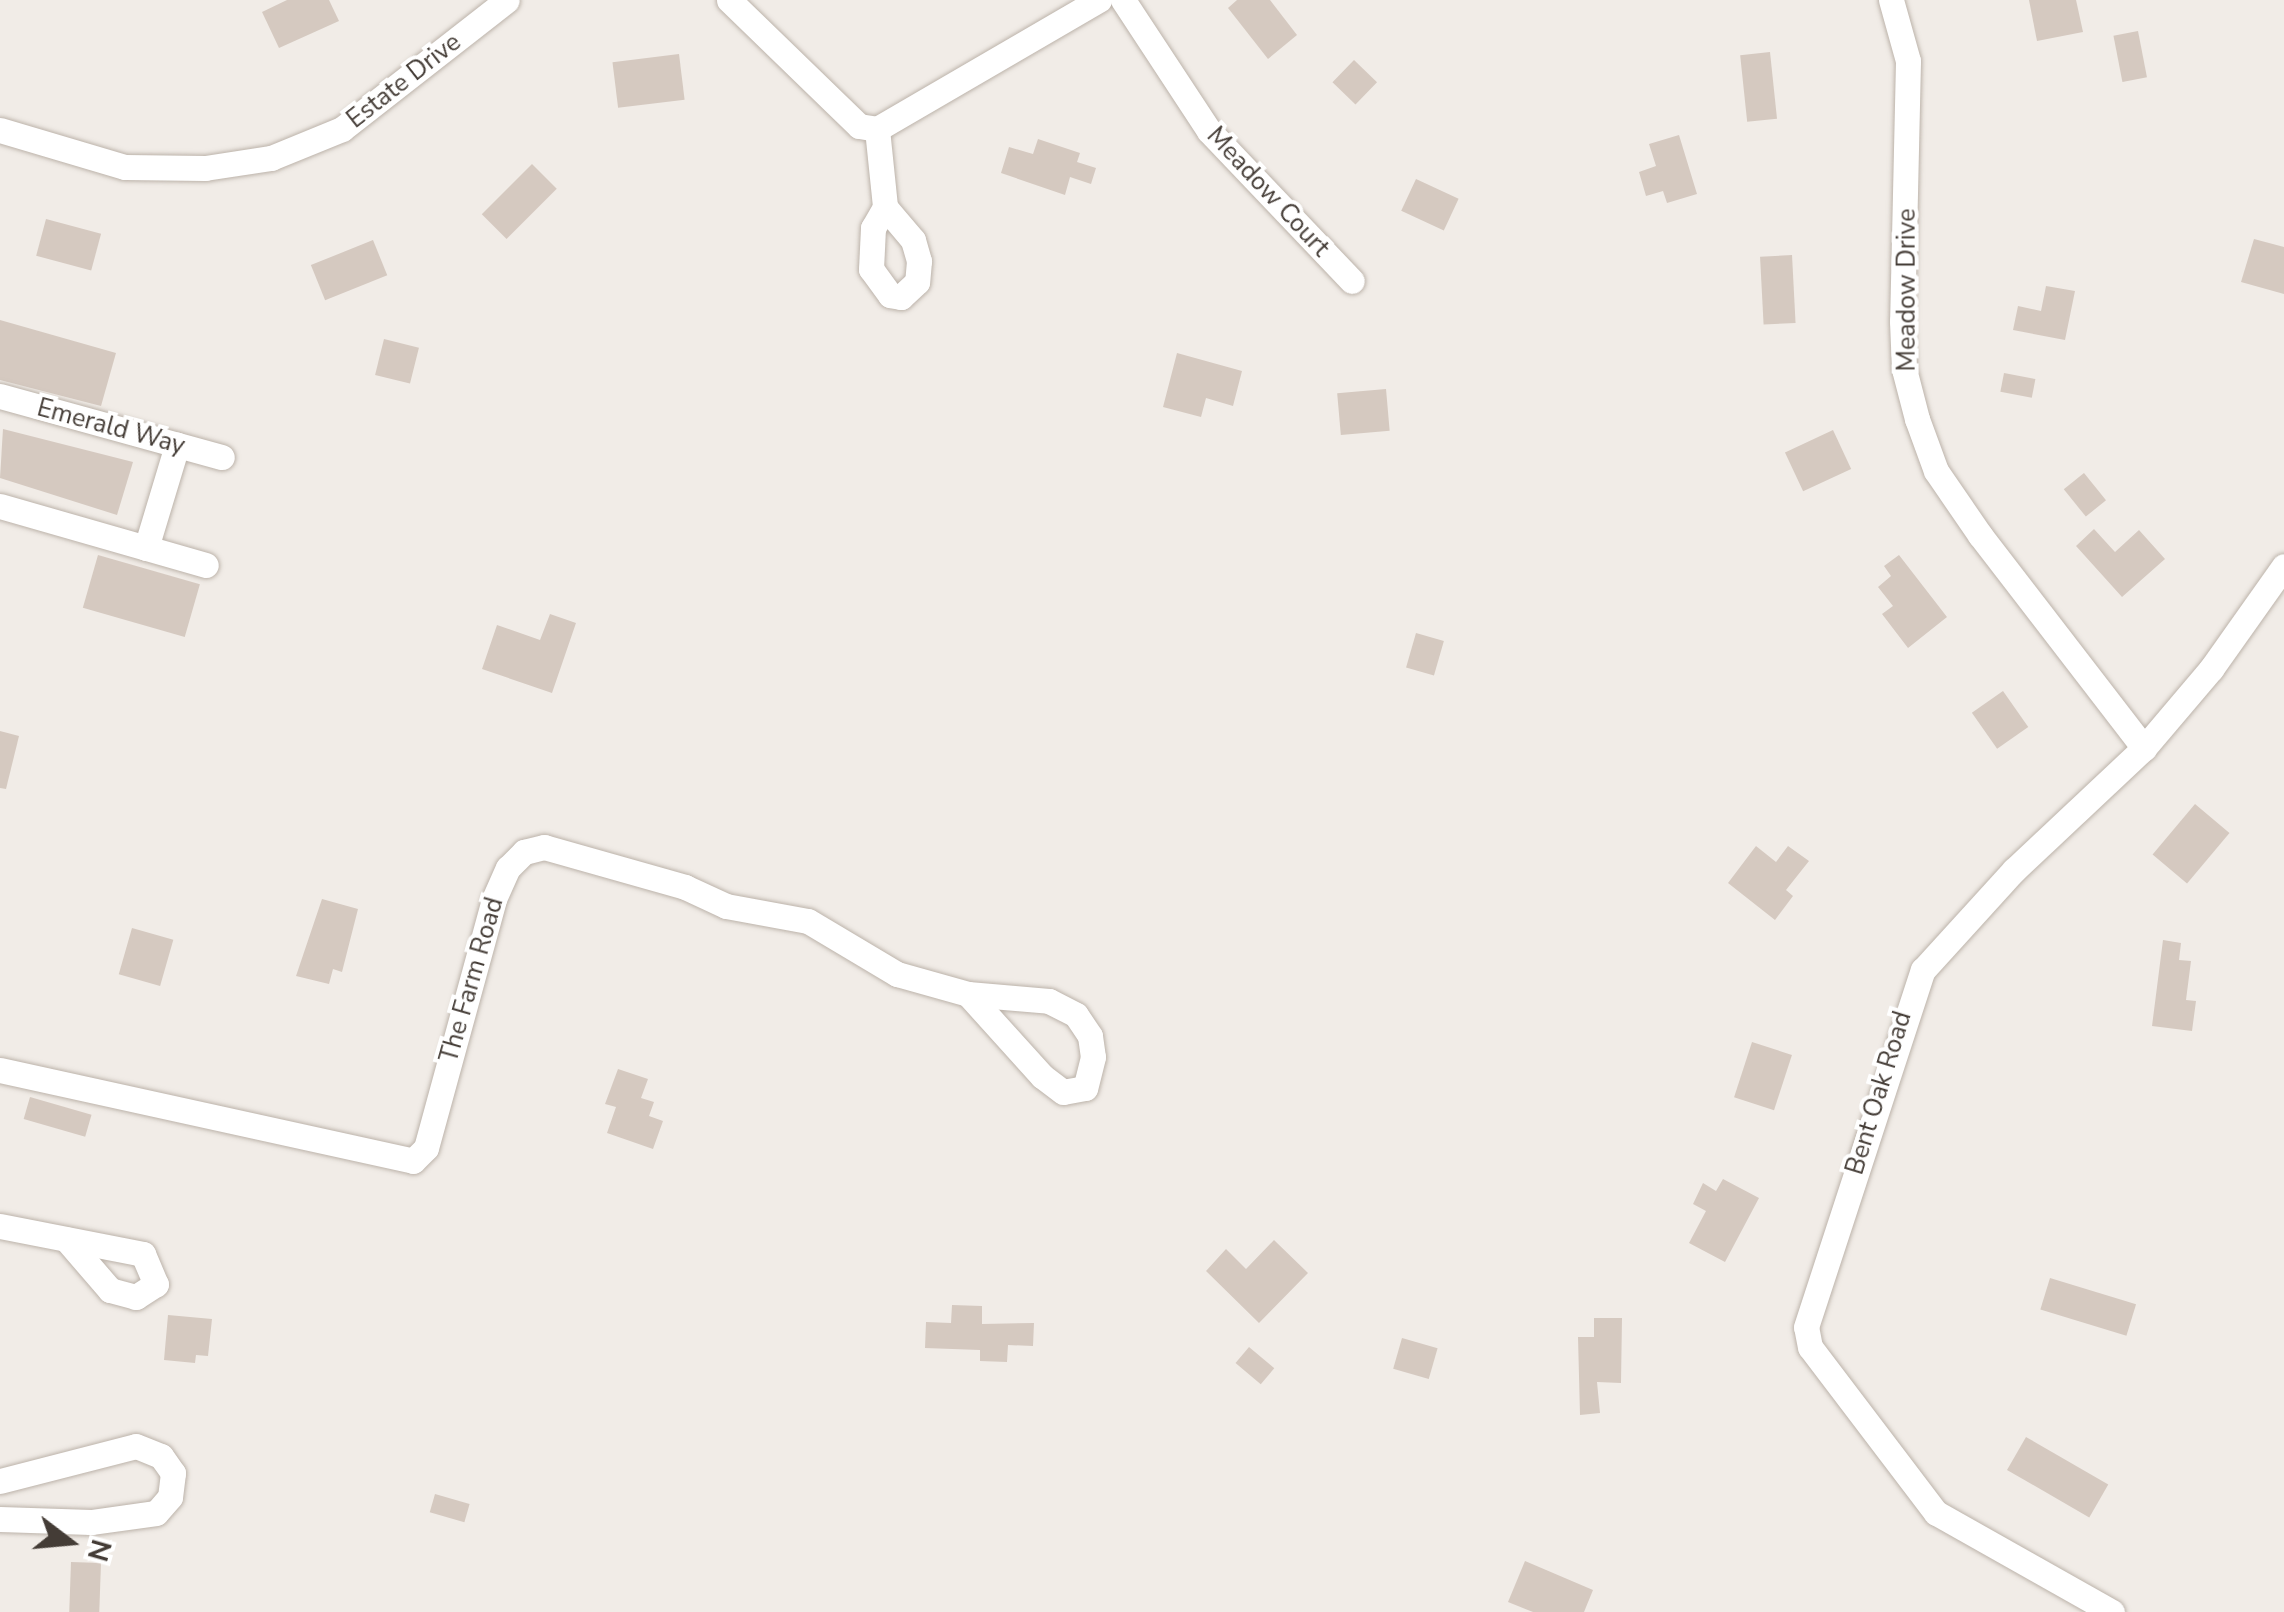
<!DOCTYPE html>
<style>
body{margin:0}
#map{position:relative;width:2284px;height:1612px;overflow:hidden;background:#f1ece7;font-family:"Nunito Sans",sans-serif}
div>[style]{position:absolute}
.building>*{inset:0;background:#d5c9c0;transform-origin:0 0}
.roads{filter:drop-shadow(0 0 2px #bcb3aa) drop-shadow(0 0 2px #bcb3aa)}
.minor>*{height:25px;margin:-12.5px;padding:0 12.5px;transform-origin:12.5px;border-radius:12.5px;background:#fff}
span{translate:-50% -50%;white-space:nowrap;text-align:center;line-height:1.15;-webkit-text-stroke:8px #fff;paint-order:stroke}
.street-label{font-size:25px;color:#443c36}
.north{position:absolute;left:20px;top:1492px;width:100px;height:100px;-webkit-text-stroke:8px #fff;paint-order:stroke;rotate:106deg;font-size:28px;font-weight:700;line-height:40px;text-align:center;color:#443c36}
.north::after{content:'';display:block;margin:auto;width:35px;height:45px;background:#443c36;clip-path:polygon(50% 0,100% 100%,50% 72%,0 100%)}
</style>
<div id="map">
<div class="building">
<div style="clip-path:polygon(287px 0,329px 0,339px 21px,279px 48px,262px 12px)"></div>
<div style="clip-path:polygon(1237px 0,1270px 0,1297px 35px,1268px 59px,1228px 8px)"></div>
<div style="clip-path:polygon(2029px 0,2076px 0,2083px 32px,2037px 41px)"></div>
<div style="left:2138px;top:31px;width:47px;height:25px;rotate:79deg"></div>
<div style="left:1770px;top:52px;width:67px;height:30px;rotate:84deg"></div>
<div style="left:679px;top:54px;width:46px;height:67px;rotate:83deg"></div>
<div style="left:1354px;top:60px;width:32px;height:31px;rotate:44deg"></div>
<div style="clip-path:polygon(1679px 135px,1697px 194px,1667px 203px,1663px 191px,1646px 196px,1639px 172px,1656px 166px,1649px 144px)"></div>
<div style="clip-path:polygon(1038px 139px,1080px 153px,1077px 162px,1096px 168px,1091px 184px,1070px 177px,1065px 195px,1001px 173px,1009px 147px,1033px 154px)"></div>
<div style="left:532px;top:164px;width:35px;height:71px;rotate:45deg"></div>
<div style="left:1416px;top:179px;width:47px;height:35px;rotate:25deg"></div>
<div style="left:46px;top:219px;width:57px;height:38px;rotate:15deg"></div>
<div style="clip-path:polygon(2254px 239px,2284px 247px,2284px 294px,2241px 282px)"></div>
<div style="left:373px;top:240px;width:38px;height:67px;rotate:68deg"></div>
<div style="left:1792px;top:255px;width:68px;height:32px;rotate:87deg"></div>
<div style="clip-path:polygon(2046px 286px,2075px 291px,2065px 340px,2013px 330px,2018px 306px,2041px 311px)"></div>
<div style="clip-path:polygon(0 320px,116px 353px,101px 406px,0 380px)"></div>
<div style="left:384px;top:339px;width:36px;height:37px;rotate:14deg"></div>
<div style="clip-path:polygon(1177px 353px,1242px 371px,1233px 406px,1206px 398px,1201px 417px,1163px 407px)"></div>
<div style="left:2004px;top:373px;width:32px;height:19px;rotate:11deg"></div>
<div style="left:1386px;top:389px;width:42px;height:49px;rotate:85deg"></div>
<div style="clip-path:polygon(3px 429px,133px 462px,117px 515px,0 478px)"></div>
<div style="left:1833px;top:430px;width:43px;height:53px;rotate:65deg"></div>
<div style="left:2084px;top:473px;width:35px;height:26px;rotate:51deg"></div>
<div style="clip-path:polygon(2094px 529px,2115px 552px,2139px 530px,2165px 559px,2122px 597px,2076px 546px)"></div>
<div style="left:98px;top:555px;width:106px;height:55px;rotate:16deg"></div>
<div style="clip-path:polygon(1899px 555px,1947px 617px,1908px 648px,1882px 614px,1893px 606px,1878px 587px,1891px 576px,1884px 566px)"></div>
<div style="clip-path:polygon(550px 614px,576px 623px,552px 693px,482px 669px,497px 625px,540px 640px)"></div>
<div style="left:1416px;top:633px;width:29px;height:36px;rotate:16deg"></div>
<div style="left:2003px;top:691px;width:44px;height:38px;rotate:55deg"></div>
<div style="clip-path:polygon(0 731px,19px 736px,6px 789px,0 788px)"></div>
<div style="left:2195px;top:804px;width:45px;height:66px;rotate:40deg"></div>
<div style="clip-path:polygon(1756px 846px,1776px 862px,1788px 846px,1809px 861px,1786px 890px,1793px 896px,1775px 920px,1728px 883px)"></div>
<div style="clip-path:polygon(322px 899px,358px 909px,342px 972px,333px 969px,329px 984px,296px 976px)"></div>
<div style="left:132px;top:928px;width:43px;height:48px;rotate:16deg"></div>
<div style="clip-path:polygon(2163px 940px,2181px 943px,2179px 960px,2191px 961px,2186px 1000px,2196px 1001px,2192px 1031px,2152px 1026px)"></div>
<div style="left:1752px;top:1042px;width:42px;height:58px;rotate:18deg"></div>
<div style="clip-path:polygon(618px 1069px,648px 1079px,641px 1098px,654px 1102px,649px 1116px,663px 1121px,653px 1149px,607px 1133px,616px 1107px,605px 1104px)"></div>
<div style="left:30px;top:1097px;width:64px;height:23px;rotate:16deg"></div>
<div style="clip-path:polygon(1723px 1179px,1759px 1198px,1725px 1262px,1689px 1243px,1706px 1211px,1693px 1204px,1703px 1183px,1716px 1191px)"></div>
<div style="clip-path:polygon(1274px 1240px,1308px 1273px,1259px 1323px,1206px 1271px,1226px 1249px,1246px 1269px)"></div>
<div style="left:2050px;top:1278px;width:90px;height:33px;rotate:17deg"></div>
<div style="clip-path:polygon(952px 1305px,982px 1306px,982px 1324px,1034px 1323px,1033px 1346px,1008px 1345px,1007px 1362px,980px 1361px,980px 1350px,925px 1348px,926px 1322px,951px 1323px)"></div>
<div style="clip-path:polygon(168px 1315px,212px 1319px,208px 1356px,196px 1355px,195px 1363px,164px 1360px)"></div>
<div style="clip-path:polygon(1594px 1318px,1622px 1318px,1621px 1383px,1597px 1382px,1600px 1413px,1580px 1415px,1578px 1337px,1594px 1337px)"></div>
<div style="left:1402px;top:1338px;width:37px;height:32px;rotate:16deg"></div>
<div style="left:1249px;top:1347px;width:33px;height:21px;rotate:40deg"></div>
<div style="left:2026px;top:1437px;width:95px;height:38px;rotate:30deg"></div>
<div style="left:435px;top:1494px;width:36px;height:19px;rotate:16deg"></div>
<div style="clip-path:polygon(1525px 1561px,1593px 1590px,1584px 1612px,1533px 1612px,1508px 1602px)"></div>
<div style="left:71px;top:1562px;width:30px;height:50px;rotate:2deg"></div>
</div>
<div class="roads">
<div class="minor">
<div style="left:729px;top:0;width:181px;rotate:44.1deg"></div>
<div style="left:859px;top:126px;width:18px;rotate:9deg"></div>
<div style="left:877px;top:129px;width:257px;rotate:-30.2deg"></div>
<div style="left:1123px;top:0;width:157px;rotate:56.7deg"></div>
<div style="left:1209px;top:131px;width:207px;rotate:46.4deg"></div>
<div style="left:1891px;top:0;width:63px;rotate:74.4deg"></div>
<div style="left:1908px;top:61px;width:260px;rotate:91.3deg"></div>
<div style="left:1902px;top:321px;width:48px;rotate:87.6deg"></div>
<div style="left:1904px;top:369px;width:52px;rotate:75.4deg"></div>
<div style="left:1917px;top:419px;width:55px;rotate:69.9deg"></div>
<div style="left:1936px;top:471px;width:78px;rotate:55.5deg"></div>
<div style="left:1980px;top:535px;width:269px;rotate:52.4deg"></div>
<div style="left:877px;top:129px;width:78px;rotate:84.1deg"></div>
<div style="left:885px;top:207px;width:43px;rotate:49.7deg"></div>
<div style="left:913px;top:240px;width:22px;rotate:74deg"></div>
<div style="left:919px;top:261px;width:21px;rotate:95deg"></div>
<div style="left:917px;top:282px;width:22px;rotate:137deg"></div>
<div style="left:901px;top:297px;width:11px;rotate:-170deg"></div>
<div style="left:890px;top:295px;width:32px;rotate:-126deg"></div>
<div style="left:871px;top:269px;width:41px;rotate:-87.2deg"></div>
<div style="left:873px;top:228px;width:24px;rotate:-60deg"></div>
<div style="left:0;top:130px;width:130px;rotate:16.5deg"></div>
<div style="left:125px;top:167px;width:80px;rotate:0.7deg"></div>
<div style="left:205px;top:168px;width:67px;rotate:-8.6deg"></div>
<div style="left:271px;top:158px;width:77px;rotate:-22.2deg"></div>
<div style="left:342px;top:129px;width:209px;rotate:-38deg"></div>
<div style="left:0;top:396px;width:230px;rotate:15.4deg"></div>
<div style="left:0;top:506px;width:214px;rotate:16deg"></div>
<div style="left:146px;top:548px;width:108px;rotate:-73.2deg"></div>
<div style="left:0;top:1070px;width:423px;rotate:12.4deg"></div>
<div style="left:413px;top:1161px;width:18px;rotate:-45deg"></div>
<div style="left:426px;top:1148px;width:258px;rotate:-74.7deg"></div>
<div style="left:494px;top:899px;width:34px;rotate:-66deg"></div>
<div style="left:508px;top:868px;width:23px;rotate:-45deg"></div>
<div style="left:524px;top:852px;width:21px;rotate:-14deg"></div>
<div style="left:544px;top:847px;width:147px;rotate:15.8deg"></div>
<div style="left:685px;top:887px;width:45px;rotate:24.9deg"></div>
<div style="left:726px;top:906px;width:83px;rotate:10.4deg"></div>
<div style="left:808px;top:921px;width:104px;rotate:30.8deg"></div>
<div style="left:897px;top:974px;width:74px;rotate:15.7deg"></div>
<div style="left:968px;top:994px;width:81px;rotate:4.9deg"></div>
<div style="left:1049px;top:1001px;width:30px;rotate:27deg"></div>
<div style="left:1076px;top:1015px;width:25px;rotate:56deg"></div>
<div style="left:1090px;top:1036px;width:21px;rotate:82deg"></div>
<div style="left:1093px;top:1057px;width:32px;rotate:104deg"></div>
<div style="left:1085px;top:1088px;width:22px;rotate:170deg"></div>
<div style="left:1063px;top:1092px;width:26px;rotate:-143deg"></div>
<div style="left:1042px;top:1076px;width:110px;rotate:-132.1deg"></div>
<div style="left:0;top:1226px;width:146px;rotate:11.1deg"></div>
<div style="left:143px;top:1254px;width:33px;rotate:67deg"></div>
<div style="left:156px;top:1284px;width:24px;rotate:147deg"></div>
<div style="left:136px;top:1297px;width:27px;rotate:-165deg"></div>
<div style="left:110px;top:1290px;width:67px;rotate:-130.8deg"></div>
<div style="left:0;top:1481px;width:140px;rotate:-14.4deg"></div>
<div style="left:136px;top:1446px;width:27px;rotate:22deg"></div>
<div style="left:161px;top:1456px;width:21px;rotate:55deg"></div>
<div style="left:173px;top:1473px;width:24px;rotate:97deg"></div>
<div style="left:170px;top:1497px;width:21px;rotate:131deg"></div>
<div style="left:156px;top:1513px;width:66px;rotate:172.1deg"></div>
<div style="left:91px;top:1522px;width:91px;rotate:-178.1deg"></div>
<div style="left:2112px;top:1612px;width:202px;rotate:-150.6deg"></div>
<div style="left:1936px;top:1513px;width:208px;rotate:-127.2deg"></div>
<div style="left:1810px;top:1347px;width:20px;rotate:-101deg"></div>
<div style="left:1806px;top:1327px;width:376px;rotate:-71.9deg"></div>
<div style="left:1923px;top:970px;width:135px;rotate:-47.7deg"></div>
<div style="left:2014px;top:870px;width:178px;rotate:-43.2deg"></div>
<div style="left:2144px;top:748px;width:104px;rotate:-49.7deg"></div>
<div style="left:2211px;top:669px;width:126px;rotate:-54.7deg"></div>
</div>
</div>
<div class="street-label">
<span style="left:404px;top:81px;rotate:-38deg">Estate Drive</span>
<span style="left:1268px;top:192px;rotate:47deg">Meadow Court</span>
<span style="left:1907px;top:290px;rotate:-90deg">Meadow Drive</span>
<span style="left:111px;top:427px;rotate:15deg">Emerald Way</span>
<span style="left:472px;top:980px;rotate:-74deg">The Farm Road</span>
<span style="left:1879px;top:1093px;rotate:-73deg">Bent Oak Road</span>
</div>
<div class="north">N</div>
</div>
